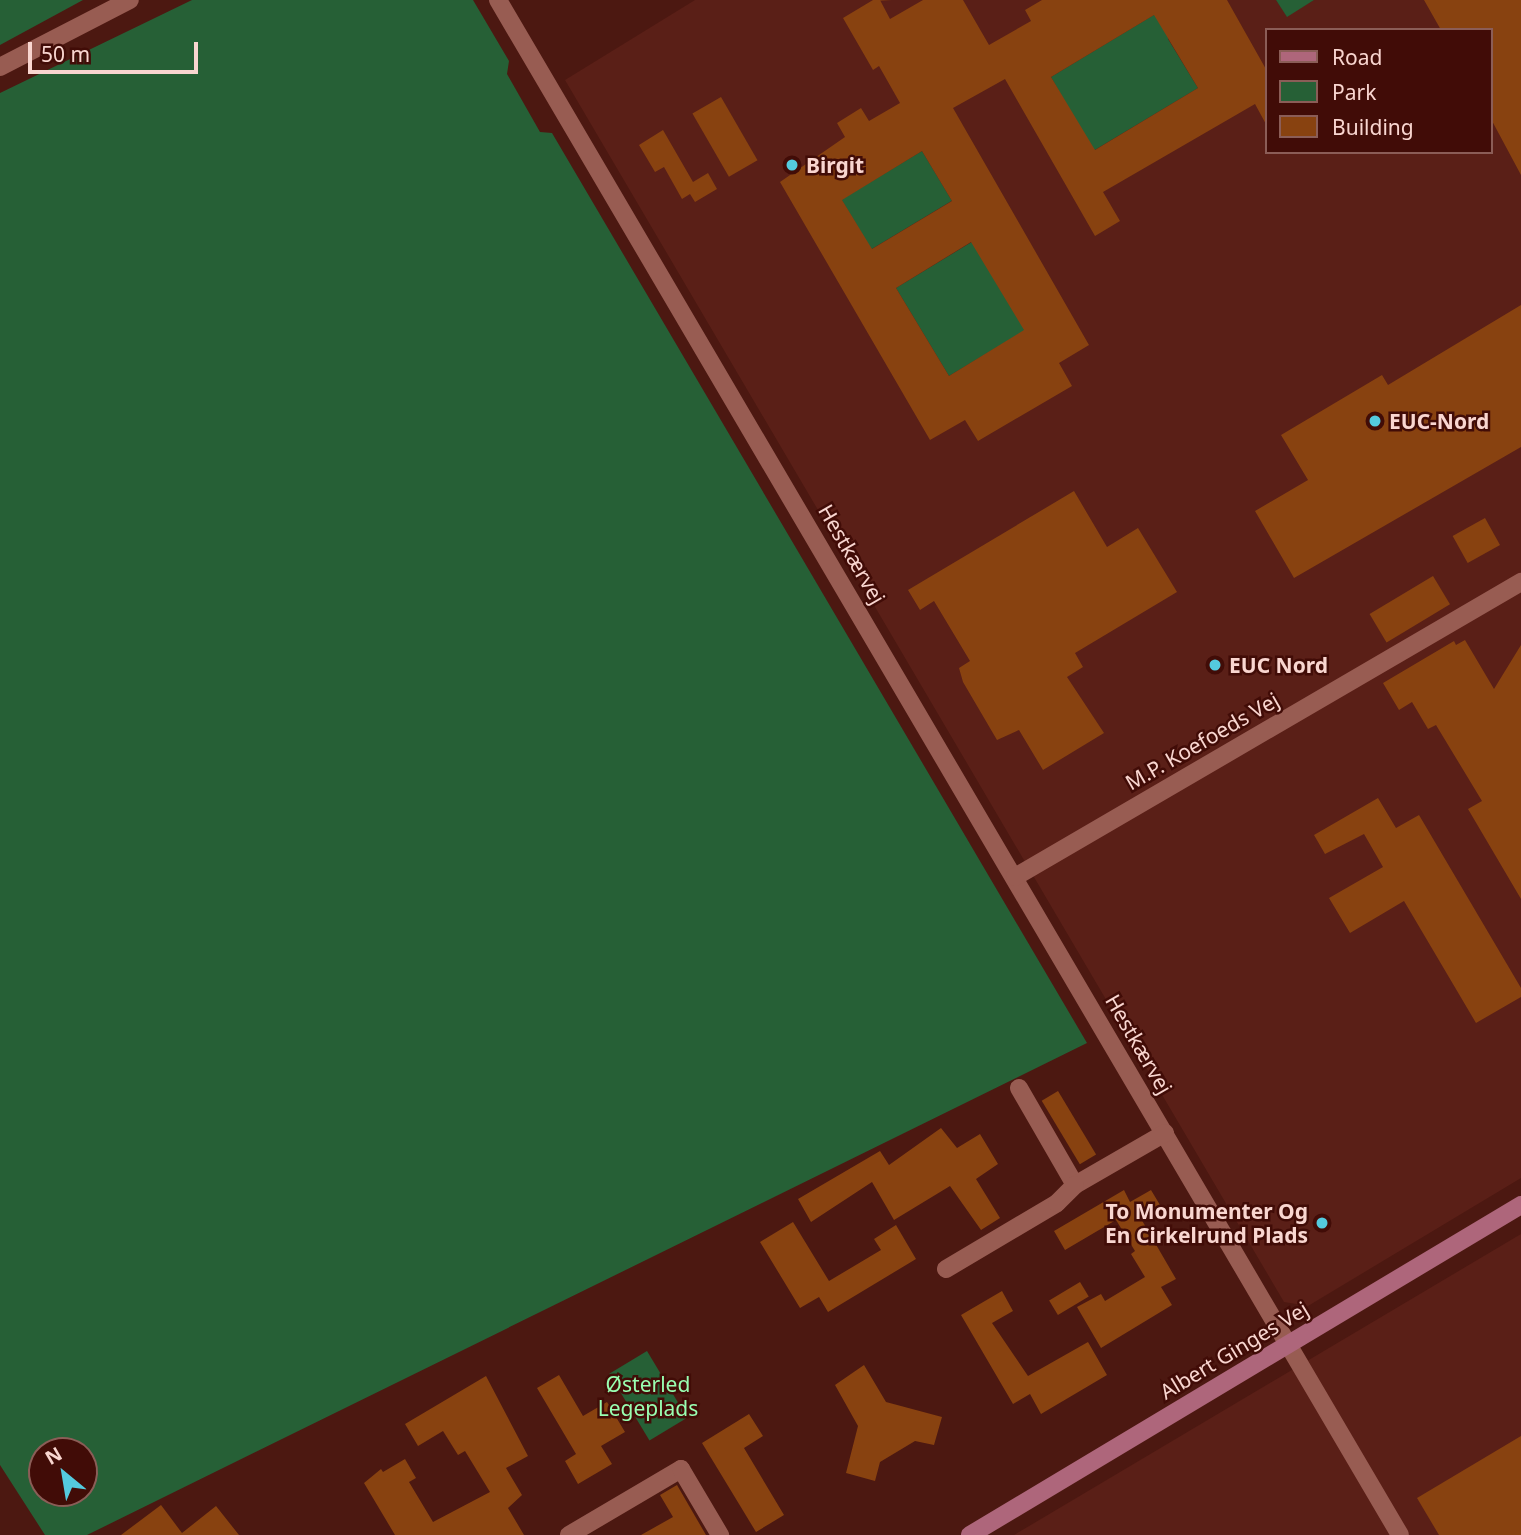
<!DOCTYPE html>
<meta charset="utf-8">
<style>
body{margin:0}
#map{position:relative;width:1521px;height:1535px;overflow:hidden;background:#4c1811;font-family:"Noto Sans",sans-serif}
div>[style]{position:absolute}
.built>*{inset:0;background:#5a1f17}
.green>*{inset:0;background:#266036;transform-origin:0 0}
.building>*{inset:0;background:#884210;transform-origin:0 0}
.street>*{height:18px;margin:-9px;padding:0 9px;transform-origin:9px;border-radius:9px;background:#985c52}
.secondary>*{height:18px;margin:-9px;padding:0 9px;transform-origin:9px;border-radius:9px;background:#ae667b}
.dots>*{width:19px;height:19px;translate:-50% -50%;box-sizing:border-box;border:4px solid #410c07;border-radius:50%}
span{translate:-50% -50%;white-space:nowrap;text-align:center;line-height:1.15;-webkit-text-stroke:5px #410c07;paint-order:stroke}
.poi-label{font-size:21px;color:#f9d6d0;font-weight:700}
.left{translate:0 -50%;text-align:left}
.right{translate:-100% -50%;text-align:right}
.street-label{font-size:21px;color:#f9d6d0}
.park-label{font-size:21px;color:#99feb1}
.legend{position:absolute;left:1265px;top:28px;width:228px;height:126px;box-sizing:border-box;background:#410c07;border:2px solid #8b5d57;margin:0;padding:9px 12px;list-style:none;font-size:21px;color:#f9d6d0}
.legend li{display:flex;align-items:center;gap:14px;height:35px}
.legend b{width:35px;border:2px solid #8b5d57}
.north{position:absolute;left:28px;top:1437px;width:70px;height:70px;box-sizing:border-box;background:#410c07;border:2px solid #8b5d57;border-radius:50%;rotate:330deg;font-size:19px;font-weight:700;line-height:28px;text-align:center;color:#f9d6d0}
.north::after{content:'';display:block;margin:auto;width:24px;height:32px;background:#54cade;clip-path:polygon(50% 0,100% 100%,50% 72%,0 100%)}
.scale{position:absolute;left:28px;top:42px;width:170px;height:32px;box-sizing:border-box;border:4px solid #f9d6d0;border-top:0;padding-left:9px;font-size:21px;line-height:24px;white-space:nowrap;color:#f9d6d0;-webkit-text-stroke:5px #410c07;paint-order:stroke}
</style>
<div id="map">
<div class="built">
<div style="clip-path:polygon(evenodd,695px 0,1276px 0,1287px 16px,1314px 0,1521px 0,1521px 1178px,1308px 1306px,1284px 1302px,565px 80px,695px 0,1267px 30px,1491px 30px,1491px 152px,1267px 152px,1267px 30px)"></div>
<div style="clip-path:polygon(1521px 1234px,1521px 1535px,1014px 1535px)"></div>
</div>
<div class="green">
<div style="clip-path:polygon(0 0,83px 0,0 45px)"></div>
<div style="clip-path:polygon(evenodd,192px 0,473px 0,509px 61px,507px 74px,540px 132px,552px 133px,1087px 1043px,87px 1535px,45px 1535px,0 1465px,0 93px,192px 0,42px 1451px,84px 1451px,84px 1493px,42px 1493px,42px 1451px)"></div>
<div style="clip-path:polygon(1276px 0,1314px 0,1287px 17px)"></div>
<div style="clip-path:polygon(1167px 7px,1168px 39px,1198px 88px,1093px 151px,1051px 77px)"></div>
<div style="left:922px;top:151px;width:58px;height:94px;rotate:59deg"></div>
<div style="clip-path:polygon(975px 240px,998px 286px,1029px 328px,949px 376px,896px 288px)"></div>
<div style="left:647px;top:1351px;width:78px;height:44px;rotate:59deg"></div>
</div>
<div class="building">
<div style="clip-path:polygon(evenodd,873px 0,880px 0,890px 19px,923px 0,963px 0,989px 45px,1031px 21px,1025px 10px,1042px 0,1227px 0,1267px 71px,1267px 126px,1255px 104px,1103px 192px,1120px 221px,1095px 236px,1005px 79px,953px 108px,1089px 345px,1059px 363px,1072px 386px,978px 441px,965px 420px,930px 440px,780px 182px,845px 137px,837px 123px,861px 108px,869px 121px,900px 103px,879px 66px,873px 70px,843px 18px,873px 0,1154px 15px,1198px 88px,1095px 150px,1051px 77px,1154px 15px,873px 0,922px 151px,952px 201px,872px 249px,842px 200px,922px 151px,873px 0,971px 242px,1024px 330px,949px 376px,896px 288px,971px 242px)"></div>
<div style="clip-path:polygon(1424px 0,1521px 0,1521px 175px,1491px 119px,1491px 30px,1441px 30px)"></div>
<div style="left:721px;top:97px;width:73px;height:33px;rotate:60deg"></div>
<div style="clip-path:polygon(663px 130px,693px 182px,708px 173px,717px 189px,695px 202px,690px 194px,682px 199px,664px 167px,655px 172px,639px 145px)"></div>
<div style="clip-path:polygon(1521px 305px,1521px 447px,1294px 578px,1255px 511px,1308px 480px,1281px 435px,1382px 375px,1388px 385px)"></div>
<div style="clip-path:polygon(1074px 491px,1107px 547px,1138px 528px,1177px 592px,1075px 653px,1083px 667px,1067px 677px,1104px 733px,1043px 770px,1019px 730px,997px 740px,963px 682px,959px 668px,970px 661px,934px 601px,920px 610px,908px 590px)"></div>
<div style="left:1485px;top:518px;width:31px;height:37px;rotate:61deg"></div>
<div style="left:1433px;top:576px;width:33px;height:74px;rotate:59deg"></div>
<div style="clip-path:polygon(1465px 640px,1494px 689px,1521px 645px,1521px 899px,1468px 809px,1482px 801px,1436px 725px,1428px 729px,1412px 702px,1399px 710px,1383px 683px,1454px 641px,1456px 645px)"></div>
<div style="clip-path:polygon(1378px 798px,1396px 828px,1419px 815px,1521px 988px,1521px 997px,1476px 1023px,1404px 901px,1350px 933px,1329px 898px,1383px 867px,1364px 834px,1325px 854px,1314px 835px)"></div>
<div style="left:1058px;top:1091px;width:74px;height:19px;rotate:59deg"></div>
<div style="clip-path:polygon(941px 1128px,957px 1148px,980px 1134px,998px 1164px,976px 1179px,1000px 1218px,981px 1230px,950px 1186px,894px 1220px,872px 1182px,811px 1222px,798px 1199px,880px 1151px,889px 1165px)"></div>
<div style="clip-path:polygon(1124px 1190px,1130px 1202px,1151px 1190px,1160px 1205px,1140px 1217px,1176px 1279px,1161px 1287px,1172px 1305px,1101px 1348px,1077px 1307px,1101px 1294px,1105px 1301px,1145px 1277px,1131px 1254px,1135px 1251px,1116px 1220px,1065px 1250px,1054px 1231px)"></div>
<div style="clip-path:polygon(793px 1222px,829px 1281px,881px 1250px,874px 1239px,896px 1225px,916px 1259px,828px 1312px,819px 1297px,800px 1308px,760px 1242px)"></div>
<div style="left:1080px;top:1282px;width:17px;height:36px;rotate:59deg"></div>
<div style="clip-path:polygon(1002px 1291px,1013px 1311px,992px 1323px,1028px 1376px,1088px 1342px,1107px 1375px,1041px 1414px,1030px 1394px,1013px 1404px,961px 1315px)"></div>
<div style="clip-path:polygon(864px 1365px,886px 1402px,942px 1417px,934px 1445px,915px 1441px,880px 1462px,875px 1481px,846px 1473px,858px 1426px,835px 1385px)"></div>
<div style="clip-path:polygon(559px 1375px,583px 1416px,607px 1402px,625px 1432px,601px 1446px,612px 1464px,578px 1484px,565px 1461px,576px 1454px,537px 1388px)"></div>
<div style="clip-path:polygon(486px 1376px,528px 1456px,506px 1468px,522px 1495px,508px 1508px,524px 1535px,395px 1535px,364px 1483px,381px 1469px,383px 1472px,405px 1459px,416px 1478px,409px 1482px,433px 1522px,490px 1492px,465px 1451px,458px 1455px,443px 1431px,418px 1446px,405px 1424px)"></div>
<div style="clip-path:polygon(749px 1414px,763px 1436px,744px 1448px,784px 1515px,756px 1532px,702px 1443px)"></div>
<div style="clip-path:polygon(1521px 1436px,1521px 1535px,1439px 1535px,1417px 1498px)"></div>
<div style="clip-path:polygon(677px 1485px,706px 1535px,641px 1535px,673px 1517px,660px 1495px)"></div>
<div style="clip-path:polygon(161px 1505px,182px 1533px,216px 1506px,239px 1535px,121px 1535px)"></div>
</div>
<div class="street">
<div style="left:498px;top:0;width:1780px;rotate:59.56deg"></div>
<div style="left:0;top:67px;width:146px;rotate:-27.3deg"></div>
<div style="left:1015px;top:877px;width:586px;rotate:-30.24deg"></div>
<div style="left:1019px;top:1088px;width:112px;rotate:60deg"></div>
<div style="left:1075px;top:1185px;width:104px;rotate:-30deg"></div>
<div style="left:946px;top:1269px;width:129px;rotate:-30.7deg"></div>
<div style="left:1057px;top:1203px;width:25px;rotate:-45deg"></div>
<div style="left:569px;top:1535px;width:130px;rotate:-30.5deg"></div>
<div style="left:681px;top:1469px;width:77px;rotate:59.4deg"></div>
</div>
<div class="secondary">
<div style="left:970px;top:1535px;width:642px;rotate:-30.92deg"></div>
</div>
<div class="dots">
<div style="left:792px;top:165px;background:#54cade"></div>
<div style="left:1375px;top:421px;background:#54cade"></div>
<div style="left:1215px;top:665px;background:#54cade"></div>
<div style="left:1322px;top:1223px;background:#54cade"></div>
</div>
<div class="poi-label">
<span class="left" style="left:806px;top:165px">Birgit</span>
<span class="left" style="left:1389px;top:421px">EUC-Nord</span>
<span class="left" style="left:1229px;top:665px">EUC Nord</span>
<span class="right" style="left:1308px;top:1223px">To Monumenter Og<br>En Cirkelrund Plads</span>
</div>
<div class="street-label">
<span style="left:852px;top:554px;rotate:60deg">Hestkærvej</span>
<span style="left:1202px;top:741px;rotate:-30deg">M.P. Koefoeds Vej</span>
<span style="left:1139px;top:1044px;rotate:60deg">Hestkærvej</span>
<span style="left:1234px;top:1350px;rotate:-31deg">Albert Ginges Vej</span>
</div>
<div class="park-label">
<span style="left:648px;top:1396px">Østerled<br>Legeplads</span>
</div>
<ul class="legend">
<li><b style="height:9px;background:#ae667b"></b>Road</li>
<li><b style="height:19px;background:#266036"></b>Park</li>
<li><b style="height:19px;background:#884210"></b>Building</li>
</ul>
<div class="north">N</div>
<div class="scale">50 m</div>
</div>
